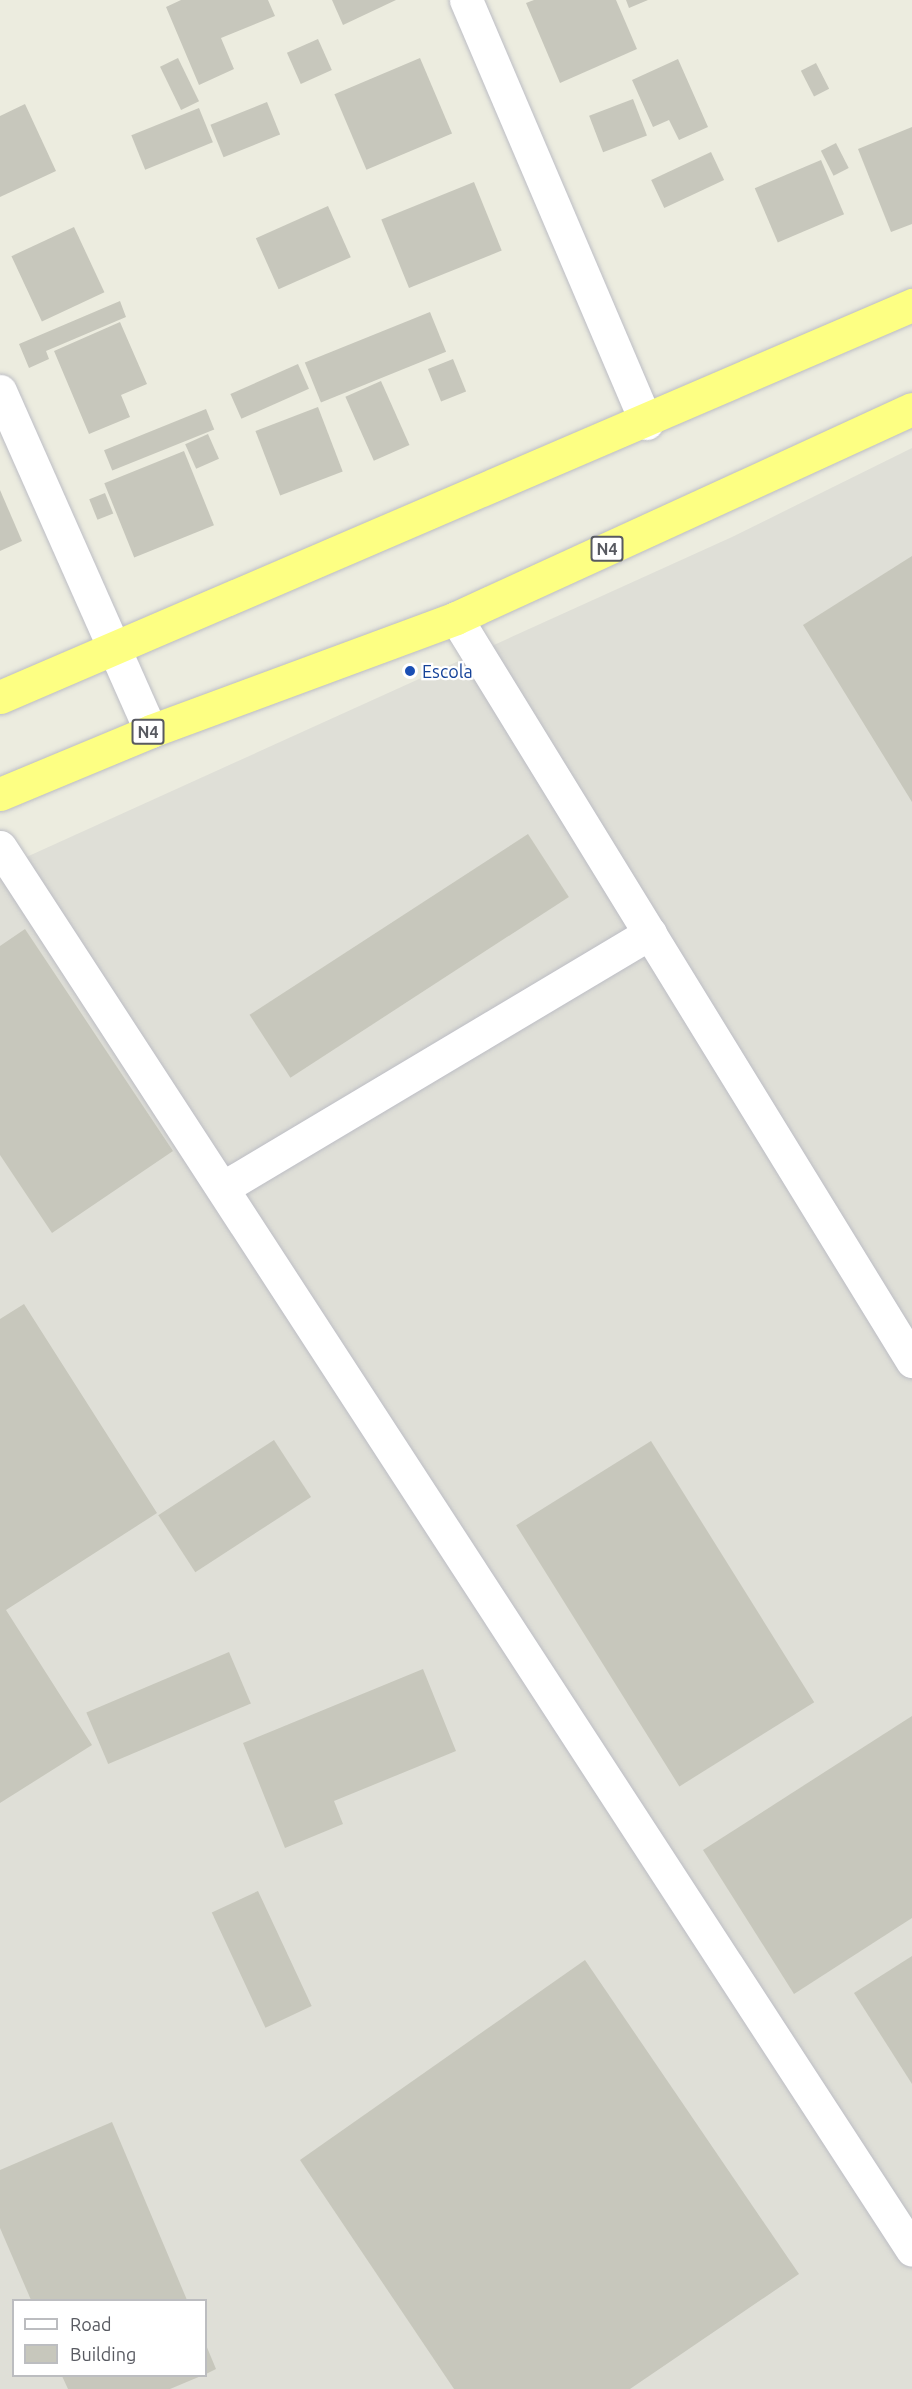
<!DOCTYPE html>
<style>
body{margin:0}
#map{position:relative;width:912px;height:2389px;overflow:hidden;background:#ececdf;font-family:Ubuntu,sans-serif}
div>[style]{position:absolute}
.industrial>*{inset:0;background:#dfdfd7}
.building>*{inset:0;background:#c7c7bc;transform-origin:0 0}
.roads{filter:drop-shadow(0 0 2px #bcbdc4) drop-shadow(0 0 2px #bcbdc4)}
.minor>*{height:33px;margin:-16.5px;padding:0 16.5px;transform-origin:16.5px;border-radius:16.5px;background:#fff}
.highway>*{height:33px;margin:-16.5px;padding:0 16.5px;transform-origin:16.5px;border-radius:16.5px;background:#fdff83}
.dots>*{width:16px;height:16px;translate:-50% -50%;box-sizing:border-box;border:3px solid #fff;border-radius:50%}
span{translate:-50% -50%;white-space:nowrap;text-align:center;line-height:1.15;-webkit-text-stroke:4.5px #fff;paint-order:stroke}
.shield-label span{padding:2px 4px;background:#fff;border:2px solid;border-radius:4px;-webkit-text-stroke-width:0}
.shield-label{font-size:16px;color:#585a61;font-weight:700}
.transit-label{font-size:18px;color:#164399}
.left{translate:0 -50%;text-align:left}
.legend{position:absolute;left:12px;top:2299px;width:195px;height:78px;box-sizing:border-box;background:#fff;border:2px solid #bcbdc0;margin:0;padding:8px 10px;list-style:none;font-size:18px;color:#585a61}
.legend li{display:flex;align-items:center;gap:12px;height:30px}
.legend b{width:30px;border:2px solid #bcbdc0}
</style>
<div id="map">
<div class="industrial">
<div style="clip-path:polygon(evenodd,912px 448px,912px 2389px,0 2389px,0 869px,732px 537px,912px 448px,14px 2300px,206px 2300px,206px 2376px,14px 2376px,14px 2300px)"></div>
</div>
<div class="building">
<div style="clip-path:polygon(181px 0,268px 0,275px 16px,221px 38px,234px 69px,199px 85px,166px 7px)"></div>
<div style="clip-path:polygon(332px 0,396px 0,343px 25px)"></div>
<div style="clip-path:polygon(534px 0,616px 0,637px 49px,560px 83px,526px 3px)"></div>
<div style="clip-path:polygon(626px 0,648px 0,629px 8px)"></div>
<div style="left:318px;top:39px;width:34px;height:34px;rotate:66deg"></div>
<div style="left:178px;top:58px;width:48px;height:20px;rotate:64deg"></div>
<div style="left:420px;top:58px;width:82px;height:93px;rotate:67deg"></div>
<div style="clip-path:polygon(678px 59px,708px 127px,679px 140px,669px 120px,653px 127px,632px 80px)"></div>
<div style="left:816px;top:63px;width:29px;height:17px;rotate:63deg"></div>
<div style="left:633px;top:99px;width:39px;height:47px;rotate:69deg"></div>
<div style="left:267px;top:102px;width:35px;height:61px;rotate:68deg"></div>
<div style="clip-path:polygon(25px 104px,56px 171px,0 197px,0 116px)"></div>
<div style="left:199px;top:108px;width:37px;height:73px;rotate:68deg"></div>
<div style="clip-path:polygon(912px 127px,912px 224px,891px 232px,858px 149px)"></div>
<div style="left:836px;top:143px;width:28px;height:17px;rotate:63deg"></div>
<div style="left:711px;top:152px;width:31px;height:66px;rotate:65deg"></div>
<div style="left:821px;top:160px;width:59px;height:72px;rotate:67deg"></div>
<div style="left:474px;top:182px;width:74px;height:100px;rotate:68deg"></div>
<div style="left:328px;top:206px;width:56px;height:79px;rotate:66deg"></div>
<div style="left:74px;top:227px;width:72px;height:69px;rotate:65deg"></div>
<div style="clip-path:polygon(120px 301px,126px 317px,46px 351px,49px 359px,29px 368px,19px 344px)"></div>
<div style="left:430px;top:312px;width:43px;height:135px;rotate:68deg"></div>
<div style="clip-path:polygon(120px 322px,147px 384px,121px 395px,130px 417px,89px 434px,54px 351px)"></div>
<div style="left:453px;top:359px;width:35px;height:27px;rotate:68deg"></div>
<div style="left:298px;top:364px;width:27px;height:74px;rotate:66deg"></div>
<div style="left:381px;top:381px;width:70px;height:39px;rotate:66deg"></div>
<div style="left:318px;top:407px;width:69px;height:67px;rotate:69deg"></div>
<div style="left:206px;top:409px;width:22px;height:110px;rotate:68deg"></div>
<div style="left:208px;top:434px;width:27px;height:25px;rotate:66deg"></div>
<div style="left:184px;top:451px;width:80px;height:86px;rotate:68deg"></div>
<div style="clip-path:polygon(0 490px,22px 541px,0 551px)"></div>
<div style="left:105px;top:493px;width:22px;height:17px;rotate:68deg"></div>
<div style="clip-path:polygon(912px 556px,912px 802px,803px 625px)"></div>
<div style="left:528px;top:834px;width:75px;height:332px;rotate:57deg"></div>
<div style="clip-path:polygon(25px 929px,173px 1151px,52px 1233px,0 1155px,0 946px)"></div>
<div style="clip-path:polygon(24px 1304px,157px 1513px,6px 1610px,92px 1745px,0 1803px,0 1319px)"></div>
<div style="left:274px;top:1440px;width:68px;height:138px;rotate:57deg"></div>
<div style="left:651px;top:1441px;width:308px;height:159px;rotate:58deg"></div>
<div style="left:229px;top:1652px;width:56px;height:155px;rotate:67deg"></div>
<div style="clip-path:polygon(423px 1669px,456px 1751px,334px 1801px,343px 1824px,285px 1848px,243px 1743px)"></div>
<div style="clip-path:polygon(912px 1716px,912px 1918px,794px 1994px,703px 1850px)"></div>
<div style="left:258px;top:1891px;width:127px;height:51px;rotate:65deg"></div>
<div style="clip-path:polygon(912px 1956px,912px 2084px,854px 1993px)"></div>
<div style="clip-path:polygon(585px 1960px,799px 2274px,630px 2389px,454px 2389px,300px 2160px)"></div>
<div style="clip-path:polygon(112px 2122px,187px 2300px,31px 2300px,0 2228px,0 2170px)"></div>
<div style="clip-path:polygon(206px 2345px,216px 2369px,206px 2374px)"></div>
<div style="clip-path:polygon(62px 2376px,201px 2376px,170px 2389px,68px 2389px)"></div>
</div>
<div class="roads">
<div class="minor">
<div style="left:466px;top:0;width:460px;rotate:66.9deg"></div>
<div style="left:0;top:391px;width:372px;rotate:66.1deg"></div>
<div style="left:456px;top:618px;width:872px;rotate:58.46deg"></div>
<div style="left:0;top:847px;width:1673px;rotate:56.97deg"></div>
<div style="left:224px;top:1187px;width:496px;rotate:-30.8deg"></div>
</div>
<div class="highway">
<div style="left:0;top:697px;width:993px;rotate:-23.26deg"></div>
<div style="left:0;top:794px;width:164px;rotate:-22.6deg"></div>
<div style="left:151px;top:731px;width:325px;rotate:-20.3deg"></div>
<div style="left:456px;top:618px;width:502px;rotate:-24.62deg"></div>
</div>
</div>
<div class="dots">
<div style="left:410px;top:671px;background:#1a4fb4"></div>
</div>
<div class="shield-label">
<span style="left:607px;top:549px">N4</span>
<span style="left:148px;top:732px">N4</span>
</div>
<div class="transit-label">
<span class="left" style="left:422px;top:671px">Escola</span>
</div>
<ul class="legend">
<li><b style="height:8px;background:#fff"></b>Road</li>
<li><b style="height:16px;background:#c7c7bc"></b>Building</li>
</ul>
</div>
